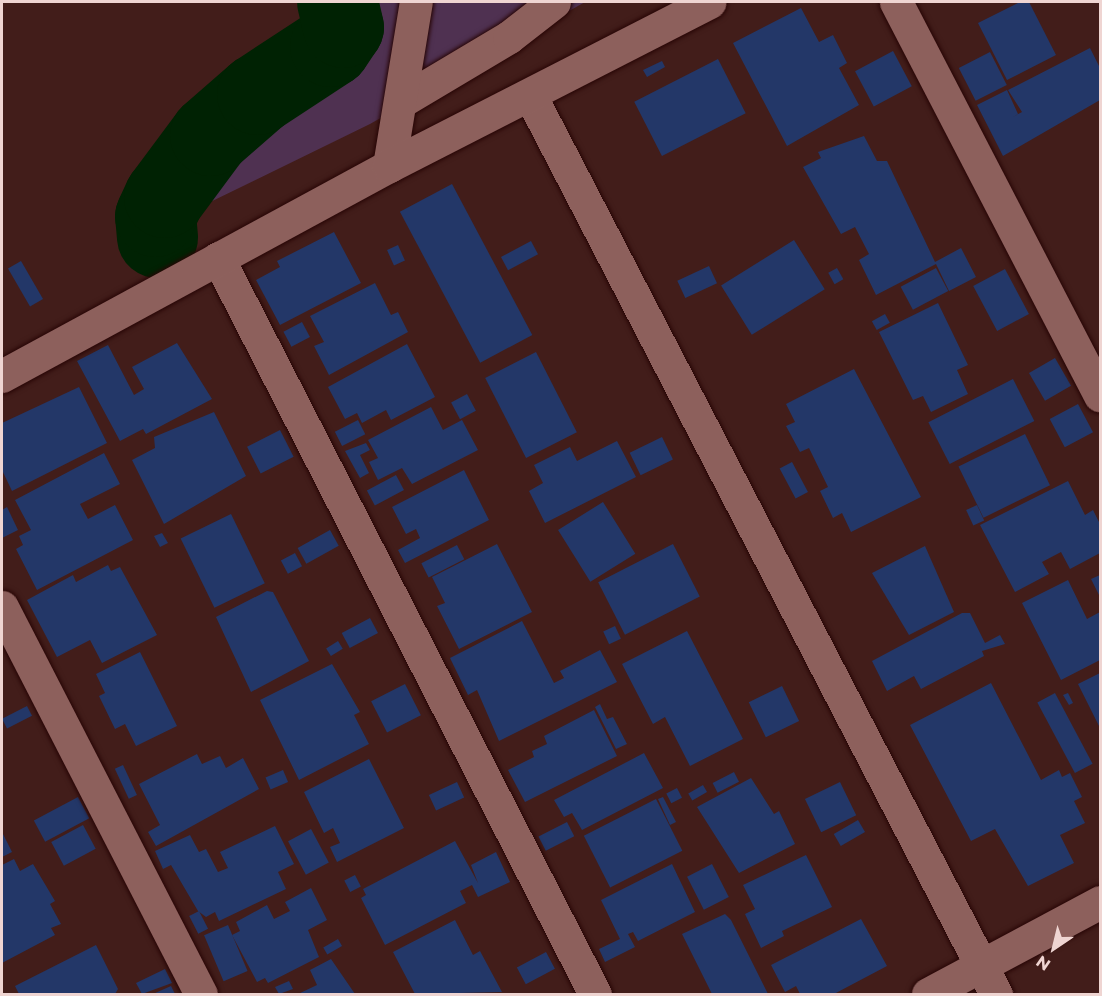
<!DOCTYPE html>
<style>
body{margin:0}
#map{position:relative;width:1102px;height:996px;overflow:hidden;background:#421d1a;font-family:Montserrat,sans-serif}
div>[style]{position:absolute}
.green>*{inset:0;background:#4f3151}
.river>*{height:81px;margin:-40.5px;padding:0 40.5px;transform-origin:40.5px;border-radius:40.5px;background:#002203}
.building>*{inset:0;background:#233768;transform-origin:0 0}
.roads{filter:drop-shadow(0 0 2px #270505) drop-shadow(0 0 2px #270505)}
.street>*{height:33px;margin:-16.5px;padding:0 16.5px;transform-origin:16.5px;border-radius:16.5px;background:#8d605c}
.secondary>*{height:33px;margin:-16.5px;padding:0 16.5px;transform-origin:16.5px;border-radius:16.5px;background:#8d605c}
span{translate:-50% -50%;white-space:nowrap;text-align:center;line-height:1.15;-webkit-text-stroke:6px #421d1a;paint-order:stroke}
.frame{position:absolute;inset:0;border:3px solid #efd5d2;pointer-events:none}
.north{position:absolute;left:1024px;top:918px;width:60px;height:60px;-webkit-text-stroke:4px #421d1a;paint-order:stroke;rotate:215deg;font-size:16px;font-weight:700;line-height:24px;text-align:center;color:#efd5d2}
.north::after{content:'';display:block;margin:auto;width:21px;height:27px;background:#efd5d2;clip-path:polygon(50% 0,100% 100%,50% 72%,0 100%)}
</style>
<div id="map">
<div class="green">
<div style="clip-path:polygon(310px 2px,585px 2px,370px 124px,200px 207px,184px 186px,186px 165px,281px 73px,310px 27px)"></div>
</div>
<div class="river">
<div style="left:157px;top:237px;width:21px;rotate:-95deg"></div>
<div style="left:155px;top:216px;width:21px;rotate:-65deg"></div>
<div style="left:164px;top:197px;width:77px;rotate:-53.4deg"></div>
<div style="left:210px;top:135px;width:62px;rotate:-41.1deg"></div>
<div style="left:257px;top:94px;width:87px;rotate:-33.3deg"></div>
<div style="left:330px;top:46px;width:23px;rotate:-56deg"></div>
<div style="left:343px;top:27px;width:26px;rotate:-103deg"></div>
</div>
<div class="building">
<div style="clip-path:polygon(1020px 2px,1029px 2px,1056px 55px,1007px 80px,978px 23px)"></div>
<div style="clip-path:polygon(801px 8px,819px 42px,833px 35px,847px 63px,839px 68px,859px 105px,787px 146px,733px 43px)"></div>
<div style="clip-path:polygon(1090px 48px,1100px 68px,1100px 100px,1003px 156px,977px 105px,1007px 90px,1018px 114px,1013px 117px,1022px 112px,1008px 90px)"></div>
<div style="left:893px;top:51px;width:40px;height:43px;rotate:62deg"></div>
<div style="left:990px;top:52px;width:37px;height:35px;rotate:63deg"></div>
<div style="left:718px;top:59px;width:61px;height:94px;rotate:63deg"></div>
<div style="clip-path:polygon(662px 61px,665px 67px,647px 77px,643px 70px)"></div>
<div style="clip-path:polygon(864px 136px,877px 161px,887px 161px,935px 262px,961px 248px,976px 277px,949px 291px,936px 264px,876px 295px,859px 260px,869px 254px,855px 227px,841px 234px,803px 167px,821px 158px,818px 152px)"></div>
<div style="left:452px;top:184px;width:171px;height:59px;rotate:62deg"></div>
<div style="clip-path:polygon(334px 232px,361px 283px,280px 325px,256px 280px,280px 267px,277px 261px)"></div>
<div style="left:794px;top:240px;width:58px;height:86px;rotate:58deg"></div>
<div style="left:531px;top:241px;width:15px;height:34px;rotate:62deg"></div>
<div style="left:398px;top:245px;width:17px;height:12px;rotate:66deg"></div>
<div style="left:21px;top:261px;width:44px;height:15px;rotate:60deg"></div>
<div style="left:709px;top:266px;width:19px;height:35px;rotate:65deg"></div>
<div style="left:837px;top:268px;width:13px;height:10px;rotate:61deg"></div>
<div style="left:936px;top:268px;width:26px;height:40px;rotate:62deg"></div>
<div style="left:1005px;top:269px;width:51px;height:36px;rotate:62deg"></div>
<div style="clip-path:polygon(375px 283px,391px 315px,398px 312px,408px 332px,329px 375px,314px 346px,324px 342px,310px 316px)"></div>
<div style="clip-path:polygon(938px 303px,968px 365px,957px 370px,968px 394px,931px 412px,923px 396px,913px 400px,879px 332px)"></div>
<div style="left:885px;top:314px;width:10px;height:15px;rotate:61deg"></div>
<div style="left:302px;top:322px;width:17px;height:21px;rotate:62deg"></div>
<div style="clip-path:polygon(177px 343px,212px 399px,146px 434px,143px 429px,120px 441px,77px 361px,108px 345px,134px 395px,144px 389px,132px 367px)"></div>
<div style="clip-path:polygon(407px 344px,435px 397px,391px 420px,386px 410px,362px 423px,357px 413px,345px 419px,328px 387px)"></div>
<div style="left:536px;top:352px;width:90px;height:57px;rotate:63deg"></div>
<div style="left:1055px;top:358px;width:32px;height:30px;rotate:60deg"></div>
<div style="clip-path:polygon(854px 369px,921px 497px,851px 532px,842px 513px,833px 518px,820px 491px,828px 487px,809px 448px,800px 452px,786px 426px,795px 422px,786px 404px)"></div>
<div style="left:1013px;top:379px;width:47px;height:95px;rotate:63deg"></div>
<div style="clip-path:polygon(79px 387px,107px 443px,12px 491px,2px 470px,2px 423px)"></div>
<div style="left:467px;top:394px;width:19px;height:18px;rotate:62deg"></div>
<div style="left:1078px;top:404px;width:32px;height:32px;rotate:62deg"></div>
<div style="clip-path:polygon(431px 407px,443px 430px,462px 420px,478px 450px,412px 484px,402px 468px,378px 480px,369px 462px,378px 458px,368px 440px)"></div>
<div style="clip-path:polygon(214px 412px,246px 476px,164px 524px,132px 460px,155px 448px,154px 437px)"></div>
<div style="left:358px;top:420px;width:16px;height:26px;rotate:63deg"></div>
<div style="left:280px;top:430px;width:30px;height:37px;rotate:63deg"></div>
<div style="left:1025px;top:434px;width:57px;height:74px;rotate:64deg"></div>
<div style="left:662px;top:437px;width:25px;height:36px;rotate:64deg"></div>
<div style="clip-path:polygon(617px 441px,636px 477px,545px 523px,529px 491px,543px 483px,534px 465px,570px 447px,577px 461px)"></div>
<div style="clip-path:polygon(366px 443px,370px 450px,360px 455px,369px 473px,360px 478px,345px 451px)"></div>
<div style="clip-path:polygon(104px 453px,120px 484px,80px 504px,88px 519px,115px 505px,133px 540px,37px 590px,16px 549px,23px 545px,19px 536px,31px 530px,15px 500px)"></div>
<div style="left:792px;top:462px;width:34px;height:14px;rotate:62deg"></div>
<div style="clip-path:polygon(464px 470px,489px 520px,405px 563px,398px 550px,420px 538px,416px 529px,406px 534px,392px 507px)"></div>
<div style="left:396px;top:475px;width:17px;height:33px;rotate:62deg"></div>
<div style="clip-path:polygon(1068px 481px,1085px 515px,1093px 510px,1100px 524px,1100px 553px,1070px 569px,1061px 552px,1042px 562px,1049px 574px,1015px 592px,980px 525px)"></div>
<div style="left:603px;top:502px;width:61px;height:53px;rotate:58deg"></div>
<div style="left:977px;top:505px;width:17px;height:12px;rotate:65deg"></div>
<div style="clip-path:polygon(7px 507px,18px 530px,2px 538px,2px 510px)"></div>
<div style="left:231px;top:514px;width:77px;height:56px;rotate:64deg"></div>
<div style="left:330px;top:530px;width:18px;height:37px;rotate:61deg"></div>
<div style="clip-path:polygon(162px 533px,168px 543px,160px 547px,154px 536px)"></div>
<div style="clip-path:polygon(497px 544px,532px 612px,459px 649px,437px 606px,445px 603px,432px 577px)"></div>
<div style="left:673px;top:544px;width:59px;height:84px;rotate:63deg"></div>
<div style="left:457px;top:545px;width:16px;height:40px;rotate:63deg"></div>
<div style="clip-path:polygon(925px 546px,954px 612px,909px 635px,872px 573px)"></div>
<div style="left:295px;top:553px;width:15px;height:16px;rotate:62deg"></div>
<div style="clip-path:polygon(108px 565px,111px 571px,120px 567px,157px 635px,102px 663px,90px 640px,57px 657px,27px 600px,73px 575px,76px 582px)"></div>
<div style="clip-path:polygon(1100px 575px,1100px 597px,1091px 579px)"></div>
<div style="clip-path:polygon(1068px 580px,1087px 619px,1100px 612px,1100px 660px,1061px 680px,1022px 603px)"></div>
<div style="clip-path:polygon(267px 591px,273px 592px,309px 661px,251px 692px,216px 617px)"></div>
<div style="clip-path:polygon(962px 613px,970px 613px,985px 643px,1000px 635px,1005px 644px,982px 651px,984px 656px,921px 689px,914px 676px,887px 691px,872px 661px)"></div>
<div style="left:370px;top:618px;width:17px;height:32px;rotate:62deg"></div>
<div style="clip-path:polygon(522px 621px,554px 683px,564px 678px,560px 671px,600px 650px,617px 682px,499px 741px,477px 690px,468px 695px,450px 658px)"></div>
<div style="left:615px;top:626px;width:14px;height:13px;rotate:65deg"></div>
<div style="clip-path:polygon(687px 631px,743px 739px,690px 766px,665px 717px,653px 724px,622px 664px)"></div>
<div style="left:338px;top:641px;width:9px;height:14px;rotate:58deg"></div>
<div style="clip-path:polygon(140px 652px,177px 726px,136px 746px,125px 724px,115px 729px,99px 696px,105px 693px,96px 674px)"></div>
<div style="clip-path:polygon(332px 664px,360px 712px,354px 715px,369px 744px,299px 780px,260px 700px)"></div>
<div style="clip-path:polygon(1100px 673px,1100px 728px,1078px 684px)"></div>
<div style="clip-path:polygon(991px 683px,1041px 780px,1059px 770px,1062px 777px,1070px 773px,1082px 797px,1074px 801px,1085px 823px,1060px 835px,1074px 863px,1028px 886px,995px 829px,971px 841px,910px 725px)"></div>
<div style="left:405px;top:684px;width:35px;height:38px;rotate:63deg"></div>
<div style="left:782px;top:686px;width:39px;height:37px;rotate:64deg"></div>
<div style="left:1055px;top:693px;width:80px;height:20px;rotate:62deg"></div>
<div style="clip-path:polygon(1068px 693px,1073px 703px,1069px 705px,1063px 695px)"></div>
<div style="clip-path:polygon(600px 704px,607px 719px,613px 717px,627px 744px,616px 749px,595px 707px)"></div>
<div style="left:27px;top:706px;width:11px;height:28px;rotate:63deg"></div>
<div style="clip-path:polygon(594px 710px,617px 756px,525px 802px,508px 770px,534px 757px,532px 751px,547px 744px,544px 736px)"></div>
<div style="clip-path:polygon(644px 753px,663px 788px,582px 830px,572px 813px,564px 817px,554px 800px)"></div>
<div style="clip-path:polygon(197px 754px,202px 764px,220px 756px,226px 768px,243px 758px,259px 789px,156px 846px,148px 832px,160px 825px,139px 784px)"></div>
<div style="clip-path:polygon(369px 759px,404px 828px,337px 862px,330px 847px,340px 843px,333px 828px,324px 833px,304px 792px)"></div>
<div style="left:123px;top:765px;width:33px;height:9px;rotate:65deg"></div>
<div style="left:283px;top:770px;width:13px;height:19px;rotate:67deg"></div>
<div style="left:734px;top:772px;width:11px;height:24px;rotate:63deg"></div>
<div style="clip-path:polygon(751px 778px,774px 814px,779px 811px,795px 844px,739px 873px,697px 807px)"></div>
<div style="left:457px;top:782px;width:17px;height:31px;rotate:65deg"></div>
<div style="left:840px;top:782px;width:37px;height:39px;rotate:64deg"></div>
<div style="left:703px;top:785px;width:8px;height:17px;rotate:60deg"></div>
<div style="left:677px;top:788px;width:11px;height:12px;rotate:63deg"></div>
<div style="left:78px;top:797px;width:24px;height:50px;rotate:62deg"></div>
<div style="clip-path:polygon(663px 797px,676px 822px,670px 825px,658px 799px)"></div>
<div style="left:656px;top:799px;width:58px;height:81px;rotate:63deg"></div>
<div style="left:858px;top:820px;width:14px;height:28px;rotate:60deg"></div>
<div style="left:567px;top:822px;width:16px;height:32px;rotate:63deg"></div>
<div style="left:83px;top:825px;width:27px;height:36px;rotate:62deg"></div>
<div style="clip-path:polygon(275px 826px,294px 864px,278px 872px,286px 889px,219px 921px,215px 912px,206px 917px,198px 911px,171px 865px,163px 869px,155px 851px,190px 835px,199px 852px,206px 849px,218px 872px,228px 868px,220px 852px)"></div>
<div style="left:311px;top:829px;width:38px;height:26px;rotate:62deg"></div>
<div style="clip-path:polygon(2px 832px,12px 852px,2px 857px)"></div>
<div style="clip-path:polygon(455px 841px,478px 883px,471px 865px,496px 852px,510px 882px,478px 897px,472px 885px,460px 891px,466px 903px,385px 945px,361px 898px,366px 895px,363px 889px)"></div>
<div style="clip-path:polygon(806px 855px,832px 907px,782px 931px,784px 936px,761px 948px,745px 914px,755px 909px,743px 885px)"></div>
<div style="clip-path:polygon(14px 859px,20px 871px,33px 864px,55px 901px,50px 904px,61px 924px,51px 928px,55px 935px,2px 963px,2px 865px)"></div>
<div style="clip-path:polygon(672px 864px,695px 912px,638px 941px,633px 932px,628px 934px,635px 947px,605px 962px,599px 949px,620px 939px,601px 900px)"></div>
<div style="left:712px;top:864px;width:37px;height:28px;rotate:63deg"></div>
<div style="left:355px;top:875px;width:13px;height:12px;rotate:63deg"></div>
<div style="clip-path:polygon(311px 888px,327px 920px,308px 930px,319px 957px,268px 983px,265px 978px,257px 982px,232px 935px,240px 931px,236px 922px,267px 905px,274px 919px,290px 911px,285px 902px)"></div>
<div style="left:199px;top:911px;width:20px;height:11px;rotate:63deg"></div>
<div style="clip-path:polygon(725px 914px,731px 920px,768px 994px,712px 994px,682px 934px)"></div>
<div style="clip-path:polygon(861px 919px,887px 966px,834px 994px,800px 994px,796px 986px,785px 992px,771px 965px)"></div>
<div style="clip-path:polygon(455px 920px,473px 955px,480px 951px,502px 992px,415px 994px,393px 952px)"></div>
<div style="left:228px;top:925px;width:50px;height:26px;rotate:67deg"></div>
<div style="left:338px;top:939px;width:8px;height:17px;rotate:60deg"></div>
<div style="clip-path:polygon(96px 945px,118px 989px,115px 994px,19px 994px,15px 986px)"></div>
<div style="left:546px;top:952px;width:19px;height:33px;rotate:62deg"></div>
<div style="clip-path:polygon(331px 959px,355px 994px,298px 994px,317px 985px,310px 970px)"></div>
<div style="clip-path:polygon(165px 969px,172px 983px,142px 994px,136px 983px)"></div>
<div style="clip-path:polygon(289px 981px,293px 989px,279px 994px,275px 987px)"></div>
<div style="clip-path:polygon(171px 986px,175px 994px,153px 994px)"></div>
</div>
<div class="roads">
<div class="street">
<div style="left:896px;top:2px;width:443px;rotate:62.6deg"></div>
<div style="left:400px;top:102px;width:127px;rotate:-30.8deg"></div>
<div style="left:509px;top:37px;width:57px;rotate:-37.9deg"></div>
<div style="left:389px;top:166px;width:166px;rotate:-80.7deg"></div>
<div style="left:218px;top:258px;width:827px;rotate:62.88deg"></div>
<div style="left:2px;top:607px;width:435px;rotate:62.8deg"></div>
<div style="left:928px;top:994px;width:195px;rotate:-28.1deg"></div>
</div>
<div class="secondary">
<div style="left:530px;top:95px;width:1013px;rotate:62.6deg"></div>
<div style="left:2px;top:376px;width:440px;rotate:-28.5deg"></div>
<div style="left:389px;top:166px;width:360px;rotate:-27.1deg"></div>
</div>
</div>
<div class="frame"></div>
<div class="north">N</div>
</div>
